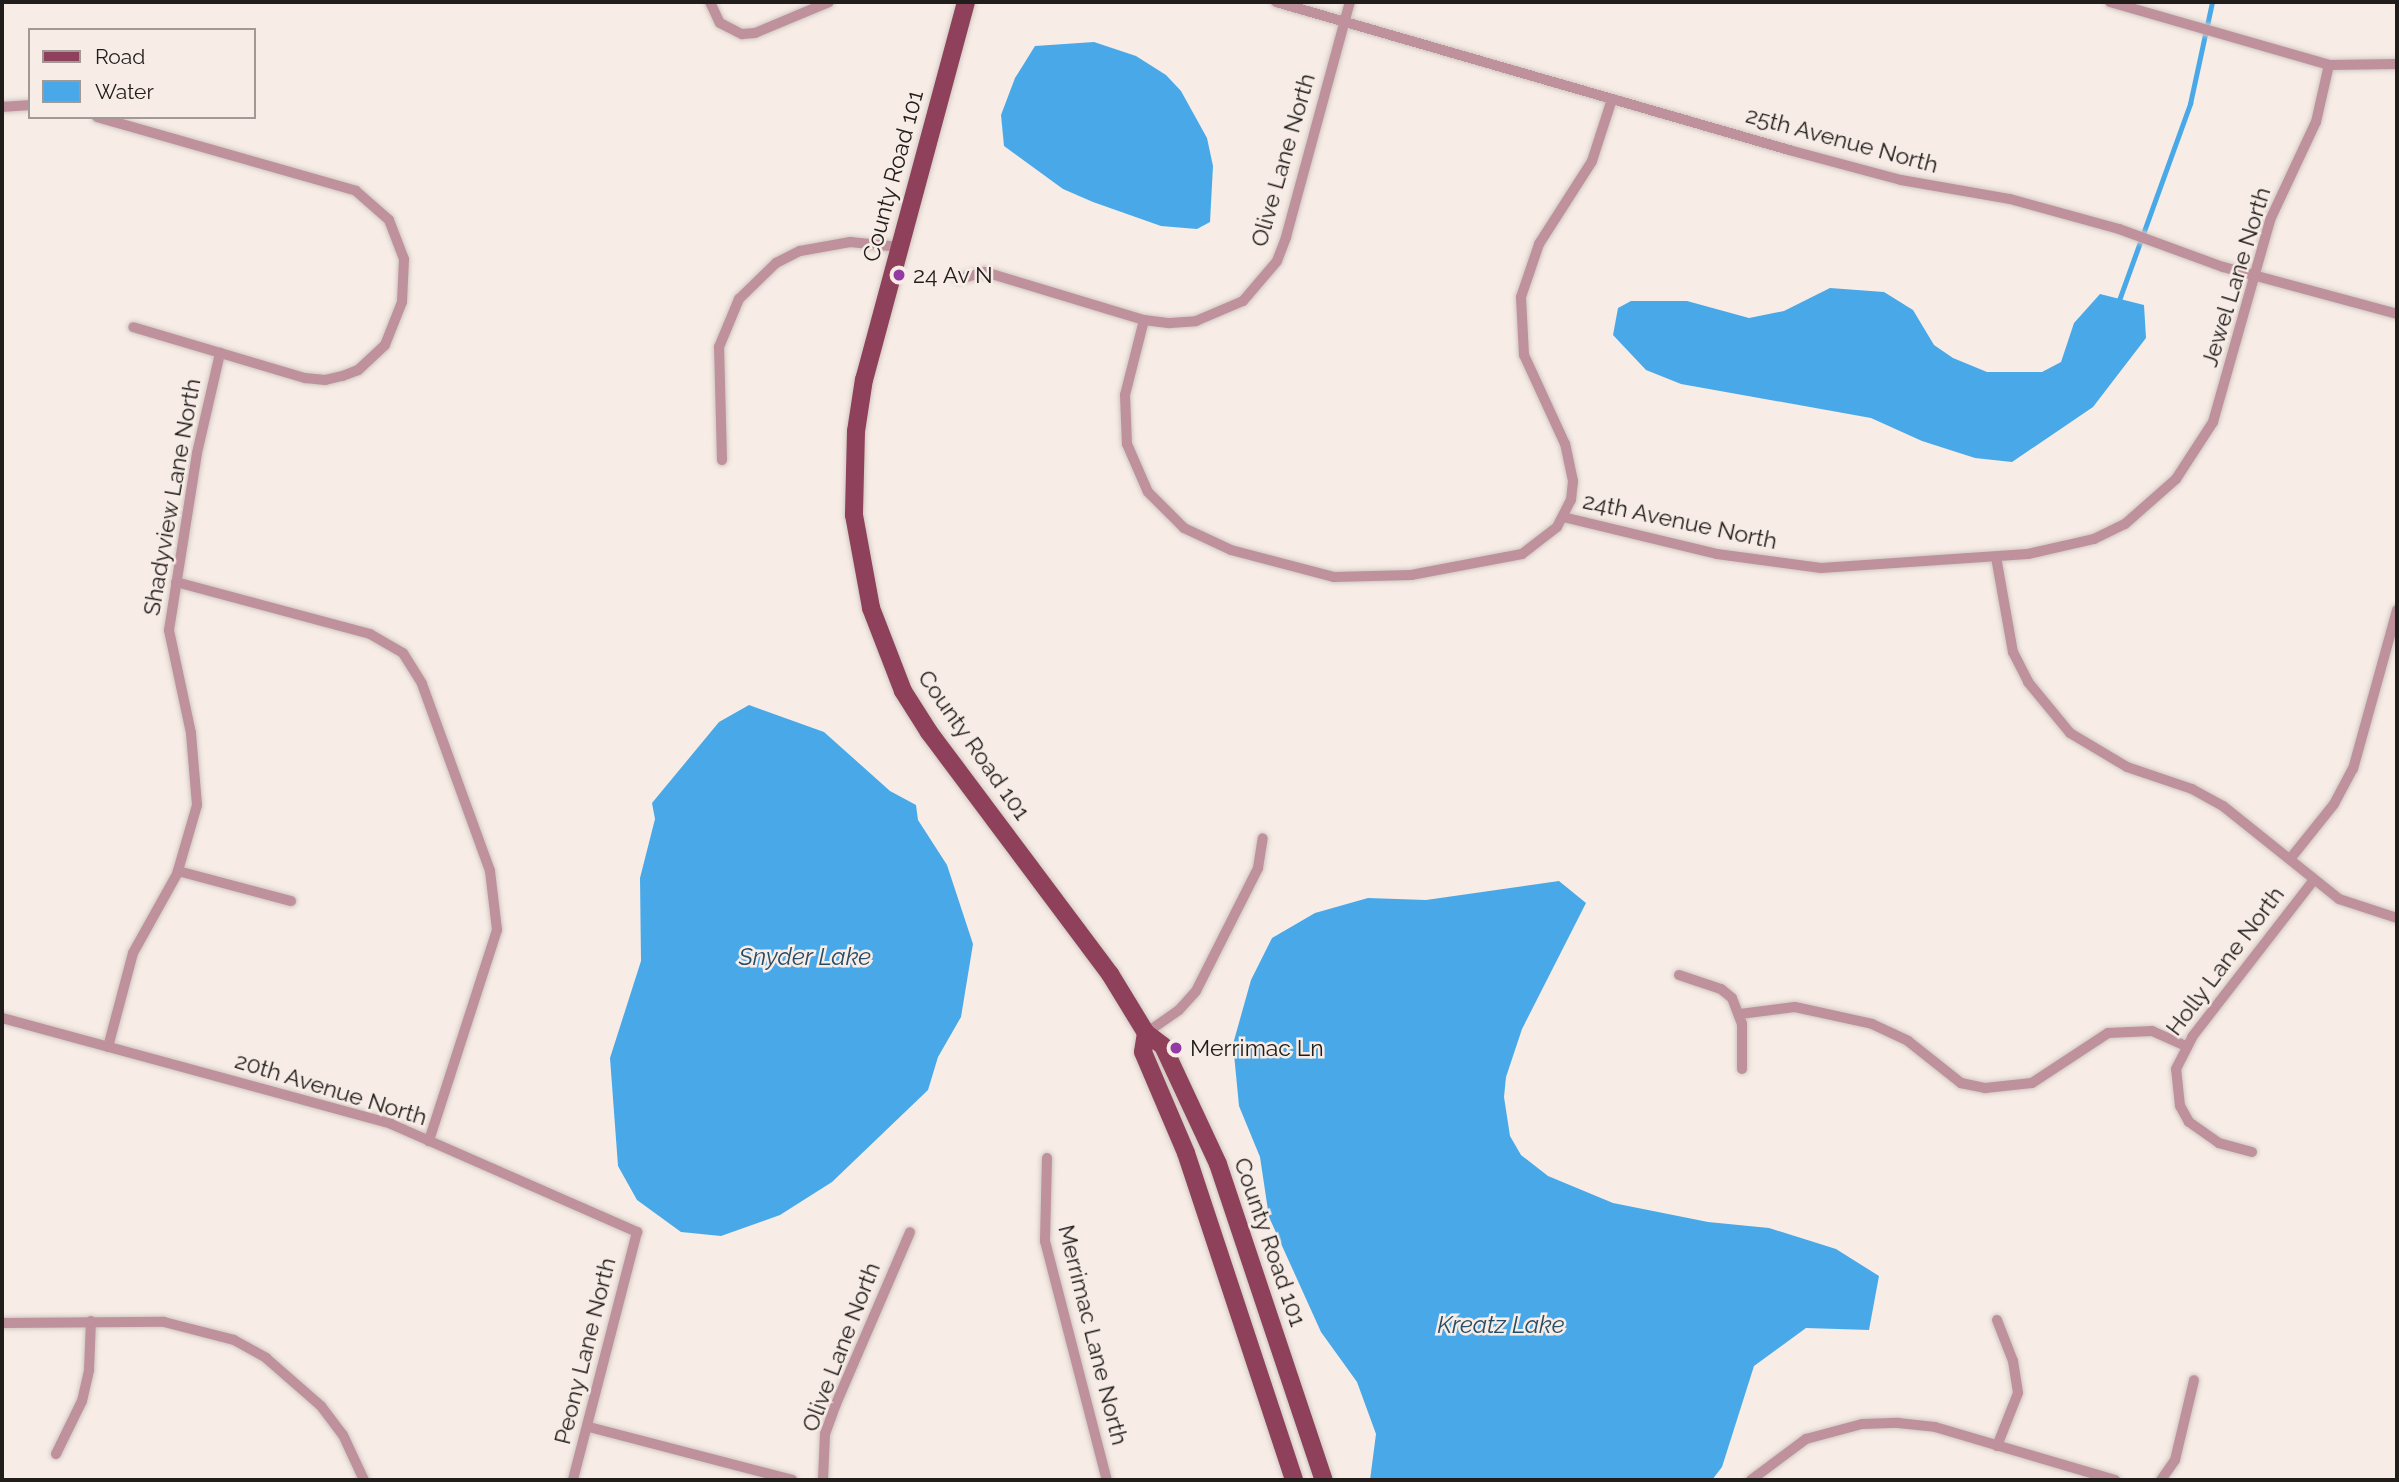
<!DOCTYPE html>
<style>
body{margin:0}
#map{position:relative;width:2399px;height:1482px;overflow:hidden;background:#f7ece6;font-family:Raleway,sans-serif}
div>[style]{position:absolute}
.water>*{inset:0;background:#49a9e8}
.stream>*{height:4.5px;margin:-2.25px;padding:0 2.25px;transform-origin:2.25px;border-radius:2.25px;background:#49a9e8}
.roads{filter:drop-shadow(0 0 2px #d0c7c1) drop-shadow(0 0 2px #d0c7c1)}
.street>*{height:10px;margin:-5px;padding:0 5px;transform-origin:5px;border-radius:5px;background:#bf919d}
.primary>*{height:18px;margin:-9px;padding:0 9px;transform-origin:9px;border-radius:9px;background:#8f405a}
.dots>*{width:19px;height:19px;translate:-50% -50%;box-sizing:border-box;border:4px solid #f7ece6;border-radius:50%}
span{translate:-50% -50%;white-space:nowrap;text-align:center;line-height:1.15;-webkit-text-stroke:5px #f7ece6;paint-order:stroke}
.street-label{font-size:23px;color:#201d1b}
.poi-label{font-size:23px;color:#201d1b}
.left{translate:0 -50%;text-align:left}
.water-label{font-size:24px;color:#254c67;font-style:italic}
.frame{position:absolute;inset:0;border:4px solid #201d1b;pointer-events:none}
.legend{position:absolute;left:28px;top:28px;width:228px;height:91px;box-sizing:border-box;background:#f7ece6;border:2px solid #a19995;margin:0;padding:9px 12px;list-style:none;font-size:21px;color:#201d1b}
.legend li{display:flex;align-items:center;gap:14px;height:35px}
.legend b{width:35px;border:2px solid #a19995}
</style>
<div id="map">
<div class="water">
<div style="clip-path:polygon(1094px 42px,1136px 56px,1166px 75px,1181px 91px,1207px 138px,1213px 166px,1210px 222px,1197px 229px,1161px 226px,1093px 202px,1063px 189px,1004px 146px,1001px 115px,1015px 78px,1035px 46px)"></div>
<div style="clip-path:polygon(1830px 288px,1884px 292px,1913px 310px,1934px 345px,1953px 358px,1987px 372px,2042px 372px,2061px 362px,2074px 323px,2100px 294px,2144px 305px,2146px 338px,2093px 407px,2012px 462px,1975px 458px,1922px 441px,1871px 418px,1681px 384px,1646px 370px,1613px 335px,1618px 308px,1631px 301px,1687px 301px,1749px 318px,1784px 311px)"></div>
<div style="clip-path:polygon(749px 705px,824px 732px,890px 791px,916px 805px,918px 820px,947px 865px,973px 944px,961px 1017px,938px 1057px,928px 1090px,832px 1182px,780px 1215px,721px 1236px,681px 1232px,637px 1200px,618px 1166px,610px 1058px,641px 961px,640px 878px,655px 819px,652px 803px,719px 722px)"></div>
<div style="clip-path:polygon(1559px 881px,1586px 903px,1522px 1029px,1506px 1077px,1504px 1097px,1510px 1136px,1521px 1155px,1548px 1176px,1613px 1203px,1708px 1222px,1769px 1228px,1836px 1249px,1879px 1276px,1869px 1330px,1806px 1328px,1754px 1366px,1722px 1467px,1712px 1480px,1370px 1480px,1376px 1434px,1357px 1382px,1321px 1332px,1269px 1217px,1260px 1157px,1239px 1106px,1233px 1044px,1251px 980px,1272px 938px,1315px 913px,1368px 898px,1426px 900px)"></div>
</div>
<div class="stream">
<div style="left:2118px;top:303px;width:212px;rotate:-70.1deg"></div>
<div style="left:2190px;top:104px;width:104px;rotate:-77.8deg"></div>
</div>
<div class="roads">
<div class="street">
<div style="left:710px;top:2px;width:23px;rotate:65deg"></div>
<div style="left:720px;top:23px;width:25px;rotate:27deg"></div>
<div style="left:742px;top:34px;width:13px;rotate:-4deg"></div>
<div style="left:755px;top:33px;width:80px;rotate:-22.7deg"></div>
<div style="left:1276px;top:2px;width:534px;rotate:16.09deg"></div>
<div style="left:1789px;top:150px;width:116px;rotate:15deg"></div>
<div style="left:1901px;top:180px;width:111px;rotate:9.9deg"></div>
<div style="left:2010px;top:199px;width:113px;rotate:15.4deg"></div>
<div style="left:2119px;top:229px;width:111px;rotate:20.1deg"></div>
<div style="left:2223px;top:267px;width:180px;rotate:15.1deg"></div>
<div style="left:2110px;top:2px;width:228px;rotate:16deg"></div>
<div style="left:2329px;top:65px;width:68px;rotate:-0.8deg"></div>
<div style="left:2px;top:107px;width:28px;rotate:-4deg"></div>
<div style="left:97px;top:117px;width:269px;rotate:15.9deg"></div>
<div style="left:356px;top:191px;width:44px;rotate:41.3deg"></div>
<div style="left:389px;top:220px;width:42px;rotate:69deg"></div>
<div style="left:404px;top:259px;width:43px;rotate:92.7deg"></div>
<div style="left:402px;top:302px;width:46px;rotate:111.6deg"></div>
<div style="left:385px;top:345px;width:37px;rotate:137deg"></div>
<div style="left:358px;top:370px;width:17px;rotate:159deg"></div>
<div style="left:342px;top:376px;width:17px;rotate:167deg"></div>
<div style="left:325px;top:380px;width:20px;rotate:-174deg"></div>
<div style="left:305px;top:378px;width:179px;rotate:-163.5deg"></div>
<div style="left:959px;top:279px;width:27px;rotate:-15deg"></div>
<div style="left:985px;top:272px;width:166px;rotate:16.8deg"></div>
<div style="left:1144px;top:320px;width:26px;rotate:7deg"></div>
<div style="left:1170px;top:323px;width:26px;rotate:-4deg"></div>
<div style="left:1196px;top:321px;width:51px;rotate:-23.1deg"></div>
<div style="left:1243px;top:301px;width:52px;rotate:-49.6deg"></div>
<div style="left:1277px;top:261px;width:26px;rotate:-69deg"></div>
<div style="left:1286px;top:237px;width:244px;rotate:-74.8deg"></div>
<div style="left:1144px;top:320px;width:77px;rotate:104.2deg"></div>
<div style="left:1125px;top:395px;width:49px;rotate:87.7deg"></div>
<div style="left:1127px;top:444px;width:52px;rotate:66.4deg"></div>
<div style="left:1148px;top:492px;width:51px;rotate:45deg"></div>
<div style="left:1184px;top:528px;width:52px;rotate:25.1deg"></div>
<div style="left:1231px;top:550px;width:106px;rotate:14.7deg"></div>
<div style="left:1334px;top:577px;width:77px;rotate:-1.5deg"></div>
<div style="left:1411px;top:575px;width:113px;rotate:-10.7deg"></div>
<div style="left:1522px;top:554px;width:44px;rotate:-37.6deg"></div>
<div style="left:1557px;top:527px;width:30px;rotate:-63deg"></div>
<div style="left:1571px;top:500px;width:19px;rotate:-84deg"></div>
<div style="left:1573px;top:481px;width:38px;rotate:-102deg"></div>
<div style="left:1565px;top:444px;width:98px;rotate:-114.7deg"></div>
<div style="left:1524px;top:355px;width:58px;rotate:-93deg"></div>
<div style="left:1521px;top:297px;width:56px;rotate:-71.2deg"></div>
<div style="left:1539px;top:244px;width:98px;rotate:-57.4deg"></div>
<div style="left:1592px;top:161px;width:65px;rotate:-72.1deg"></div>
<div style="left:722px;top:460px;width:113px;rotate:-91.5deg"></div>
<div style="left:719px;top:347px;width:52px;rotate:-67.4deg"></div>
<div style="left:739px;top:299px;width:52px;rotate:-44.2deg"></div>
<div style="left:776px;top:263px;width:27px;rotate:-27deg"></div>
<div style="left:800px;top:251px;width:51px;rotate:-10.2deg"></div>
<div style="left:850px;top:242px;width:50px;rotate:5.7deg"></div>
<div style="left:1563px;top:517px;width:158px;rotate:13.5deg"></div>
<div style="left:1717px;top:554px;width:105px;rotate:7.7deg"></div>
<div style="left:1821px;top:568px;width:207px;rotate:-3.9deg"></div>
<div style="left:2028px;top:554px;width:68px;rotate:-12.8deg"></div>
<div style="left:2094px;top:539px;width:34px;rotate:-26deg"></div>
<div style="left:2125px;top:524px;width:68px;rotate:-41.4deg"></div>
<div style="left:2176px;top:479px;width:68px;rotate:-57deg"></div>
<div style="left:2213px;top:422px;width:210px;rotate:-74.2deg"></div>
<div style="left:2270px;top:220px;width:108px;rotate:-64.9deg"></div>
<div style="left:2316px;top:122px;width:58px;rotate:-77.2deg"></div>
<div style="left:1996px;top:557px;width:97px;rotate:79.9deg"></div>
<div style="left:2013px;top:652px;width:34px;rotate:63deg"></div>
<div style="left:2028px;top:682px;width:66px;rotate:50.5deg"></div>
<div style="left:2070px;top:733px;width:66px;rotate:30.8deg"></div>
<div style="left:2127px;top:767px;width:69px;rotate:18.7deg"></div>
<div style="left:2192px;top:789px;width:35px;rotate:29deg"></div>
<div style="left:2223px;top:806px;width:149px;rotate:38.7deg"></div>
<div style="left:2339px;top:899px;width:61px;rotate:18.1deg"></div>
<div style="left:176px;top:582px;width:201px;rotate:15deg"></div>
<div style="left:370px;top:634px;width:38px;rotate:30deg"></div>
<div style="left:403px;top:653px;width:36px;rotate:58deg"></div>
<div style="left:422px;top:684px;width:199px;rotate:70deg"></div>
<div style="left:490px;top:871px;width:59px;rotate:83.2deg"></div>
<div style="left:497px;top:930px;width:222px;rotate:107.9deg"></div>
<div style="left:2290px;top:859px;width:70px;rotate:-51.3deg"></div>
<div style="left:2334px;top:804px;width:40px;rotate:-62deg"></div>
<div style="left:2353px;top:769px;width:165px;rotate:-74.5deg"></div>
<div style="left:178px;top:871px;width:117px;rotate:14.9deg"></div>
<div style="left:1679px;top:975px;width:44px;rotate:18.4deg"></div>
<div style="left:1721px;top:989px;width:14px;rotate:39deg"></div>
<div style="left:1732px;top:998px;width:28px;rotate:69deg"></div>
<div style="left:1742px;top:1024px;width:45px;rotate:90deg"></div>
<div style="left:1740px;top:1014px;width:55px;rotate:-7.3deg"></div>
<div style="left:1795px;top:1007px;width:79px;rotate:12.4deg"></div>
<div style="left:1872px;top:1024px;width:40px;rotate:25deg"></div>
<div style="left:1908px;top:1041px;width:68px;rotate:38.4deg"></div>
<div style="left:1961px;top:1083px;width:25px;rotate:12deg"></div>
<div style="left:1985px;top:1088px;width:47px;rotate:-6.1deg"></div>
<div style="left:2032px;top:1083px;width:91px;rotate:-33.3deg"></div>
<div style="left:2108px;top:1033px;width:44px;rotate:-2.6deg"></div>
<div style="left:2152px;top:1031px;width:37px;rotate:24deg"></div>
<div style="left:2px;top:1018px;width:403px;rotate:15.2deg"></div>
<div style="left:391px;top:1124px;width:269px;rotate:23.7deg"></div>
<div style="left:637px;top:1232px;width:256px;rotate:104.5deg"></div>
<div style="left:1146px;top:1033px;width:40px;rotate:-34.9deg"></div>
<div style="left:1179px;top:1010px;width:25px;rotate:-48deg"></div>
<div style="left:1196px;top:991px;width:138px;rotate:-63.2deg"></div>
<div style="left:1258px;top:868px;width:30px;rotate:-81deg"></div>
<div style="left:108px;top:1047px;width:97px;rotate:-75.1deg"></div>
<div style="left:133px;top:953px;width:90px;rotate:-60.9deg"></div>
<div style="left:177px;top:874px;width:72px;rotate:-73.8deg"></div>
<div style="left:197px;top:805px;width:72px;rotate:-94.8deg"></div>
<div style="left:191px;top:733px;width:105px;rotate:-102.1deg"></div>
<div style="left:169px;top:630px;width:179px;rotate:-81deg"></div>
<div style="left:197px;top:453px;width:103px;rotate:-77deg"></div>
<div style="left:2252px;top:1152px;width:34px;rotate:-165deg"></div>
<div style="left:2219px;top:1143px;width:37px;rotate:-145deg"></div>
<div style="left:2189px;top:1122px;width:18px;rotate:-119deg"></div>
<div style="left:2180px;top:1106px;width:37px;rotate:-96deg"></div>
<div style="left:2176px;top:1069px;width:36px;rotate:-63deg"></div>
<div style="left:2192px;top:1037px;width:199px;rotate:-52.2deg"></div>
<div style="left:1047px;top:1158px;width:83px;rotate:91.4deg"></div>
<div style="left:1045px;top:1241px;width:247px;rotate:75.5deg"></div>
<div style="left:1997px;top:1320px;width:44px;rotate:68.7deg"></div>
<div style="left:2013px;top:1361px;width:32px;rotate:81deg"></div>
<div style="left:2018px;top:1393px;width:57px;rotate:111.6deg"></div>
<div style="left:2px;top:1323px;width:162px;rotate:-0.4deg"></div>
<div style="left:164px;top:1322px;width:72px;rotate:14.4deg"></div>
<div style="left:234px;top:1340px;width:37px;rotate:29deg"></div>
<div style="left:266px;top:1358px;width:73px;rotate:41.1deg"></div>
<div style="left:321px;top:1406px;width:36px;rotate:53deg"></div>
<div style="left:343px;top:1435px;width:50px;rotate:65deg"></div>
<div style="left:589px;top:1427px;width:210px;rotate:14.6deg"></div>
<div style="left:56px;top:1454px;width:59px;rotate:-63.9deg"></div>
<div style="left:82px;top:1401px;width:32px;rotate:-77deg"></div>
<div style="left:89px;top:1370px;width:49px;rotate:-87.7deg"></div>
<div style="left:823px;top:1480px;width:46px;rotate:-87.5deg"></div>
<div style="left:825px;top:1434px;width:32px;rotate:-70deg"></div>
<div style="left:836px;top:1404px;width:187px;rotate:-66.7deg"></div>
<div style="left:1751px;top:1480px;width:69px;rotate:-36.7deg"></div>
<div style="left:1806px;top:1439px;width:58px;rotate:-15deg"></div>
<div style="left:1862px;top:1424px;width:36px;rotate:-2deg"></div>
<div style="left:1898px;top:1423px;width:37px;rotate:6deg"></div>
<div style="left:1935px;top:1427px;width:188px;rotate:16.4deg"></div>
<div style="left:2161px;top:1480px;width:24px;rotate:-55deg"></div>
<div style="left:2175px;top:1460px;width:82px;rotate:-76.6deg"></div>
</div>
<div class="primary">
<div style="left:966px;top:2px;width:391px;rotate:105.1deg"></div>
<div style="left:864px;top:379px;width:53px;rotate:98.7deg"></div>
<div style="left:856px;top:431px;width:84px;rotate:91.4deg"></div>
<div style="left:854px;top:515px;width:95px;rotate:79.6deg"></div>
<div style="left:871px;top:608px;width:89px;rotate:68.9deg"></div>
<div style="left:903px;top:691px;width:49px;rotate:57.6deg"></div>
<div style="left:929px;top:732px;width:302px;rotate:53.2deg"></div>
<div style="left:1110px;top:974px;width:69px;rotate:58.6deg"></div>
<div style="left:1146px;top:1033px;width:21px;rotate:37deg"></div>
<div style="left:1163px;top:1046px;width:130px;rotate:65deg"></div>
<div style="left:1218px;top:1164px;width:333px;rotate:71.5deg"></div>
<div style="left:1146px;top:1033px;width:19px;rotate:99deg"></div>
<div style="left:1143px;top:1052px;width:110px;rotate:66.9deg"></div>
<div style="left:1186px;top:1153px;width:344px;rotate:71.7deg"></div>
</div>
</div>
<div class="dots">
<div style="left:899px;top:275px;background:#943aa5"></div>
<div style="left:1176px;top:1048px;background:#943aa5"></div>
</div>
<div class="street-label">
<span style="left:1842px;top:140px;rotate:15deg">25th Avenue North</span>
<span style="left:1283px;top:160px;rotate:-74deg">Olive Lane North</span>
<span style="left:893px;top:176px;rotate:-75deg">County Road 101</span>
<span style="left:2236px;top:277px;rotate:-73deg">Jewel Lane North</span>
<span style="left:172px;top:497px;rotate:-80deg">Shadyview Lane North</span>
<span style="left:1680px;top:521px;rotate:12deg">24th Avenue North</span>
<span style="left:974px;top:745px;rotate:55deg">County Road 101</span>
<span style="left:2225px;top:961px;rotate:-53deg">Holly Lane North</span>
<span style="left:331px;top:1089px;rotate:17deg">20th Avenue North</span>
<span style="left:1270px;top:1242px;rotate:71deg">County Road 101</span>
<span style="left:1093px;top:1335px;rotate:76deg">Merrimac Lane North</span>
<span style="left:841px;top:1347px;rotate:-69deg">Olive Lane North</span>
<span style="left:585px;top:1351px;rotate:-76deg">Peony Lane North</span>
</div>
<div class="poi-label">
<span class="left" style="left:913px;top:275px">24 Av N</span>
<span class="left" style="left:1190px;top:1048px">Merrimac Ln</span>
</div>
<div class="water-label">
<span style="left:805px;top:957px">Snyder Lake</span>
<span style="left:1501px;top:1325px">Kreatz Lake</span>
</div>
<div class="frame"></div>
<ul class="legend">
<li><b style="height:9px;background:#8f405a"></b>Road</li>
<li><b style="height:19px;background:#49a9e8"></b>Water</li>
</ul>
</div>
